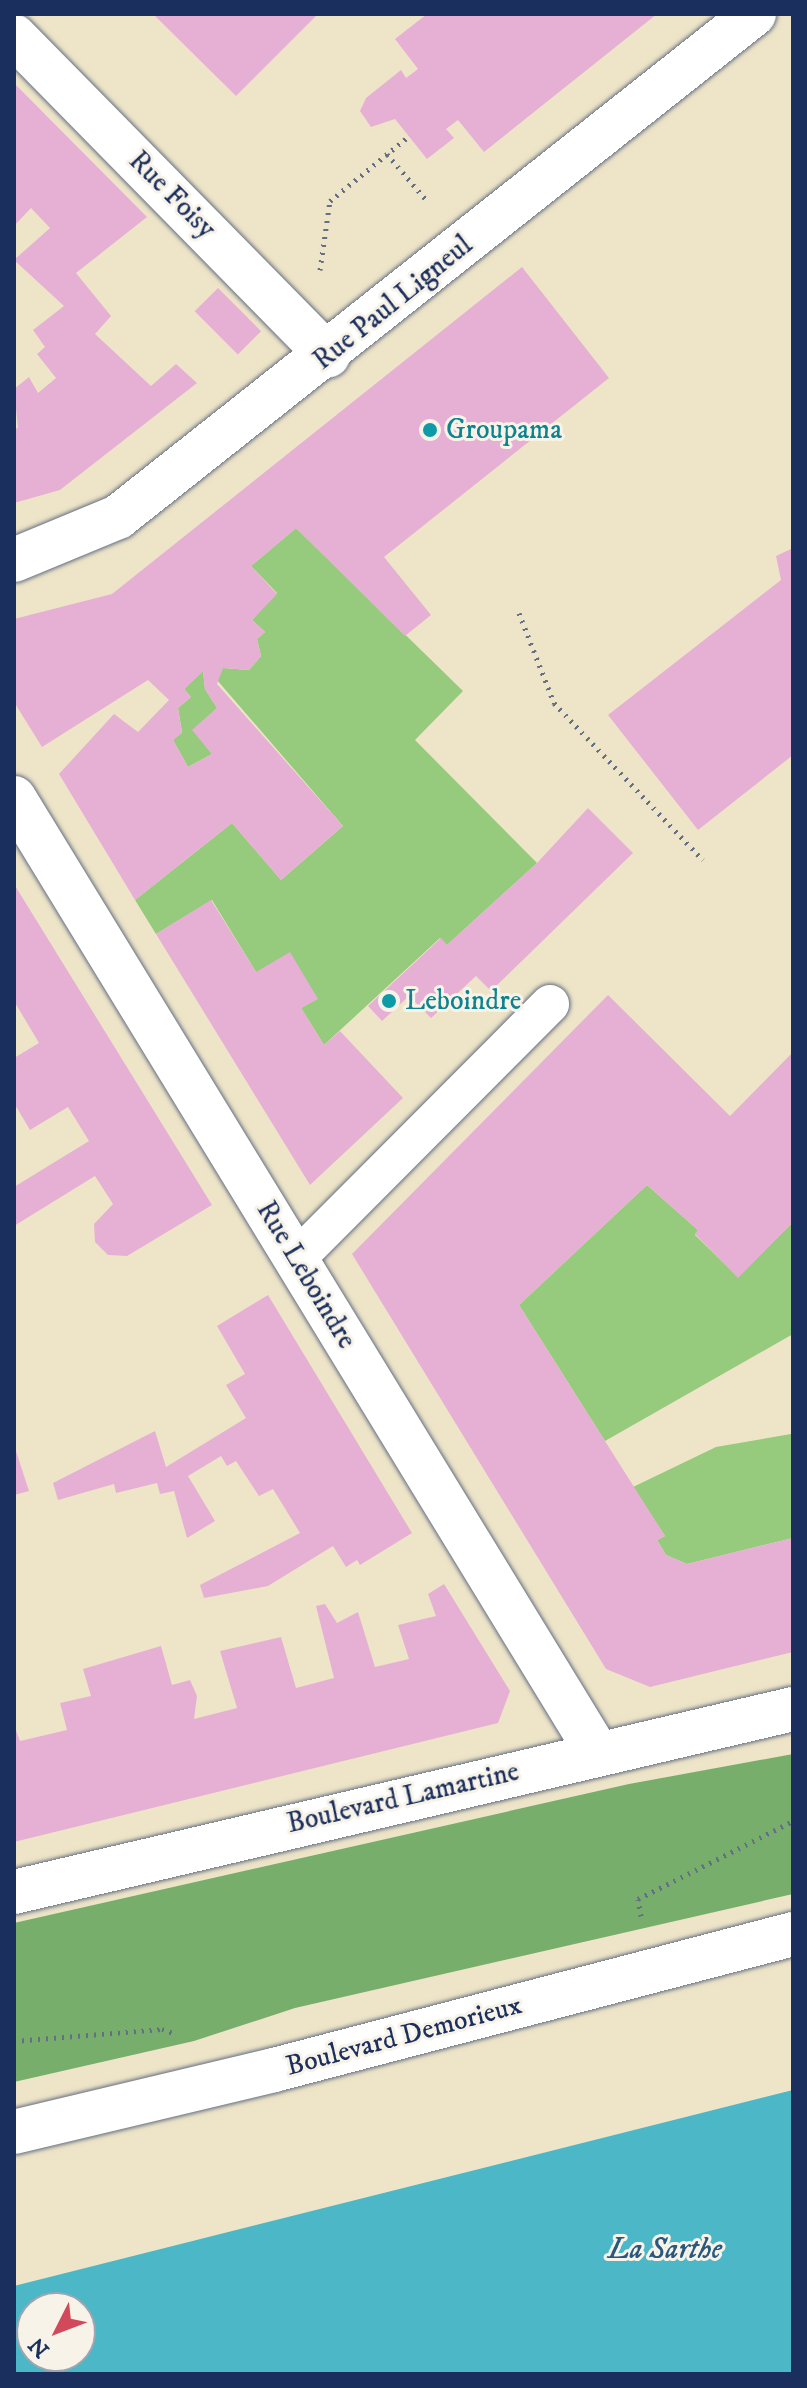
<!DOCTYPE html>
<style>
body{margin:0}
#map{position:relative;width:807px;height:2388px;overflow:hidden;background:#eee5c8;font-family:"IM FELL DW Pica",serif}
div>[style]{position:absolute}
.green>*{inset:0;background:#96ca7c}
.forest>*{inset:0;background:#78ae6c}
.water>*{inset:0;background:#4bb7c7}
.building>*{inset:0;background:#e6b0d5;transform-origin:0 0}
.path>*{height:5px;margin-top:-2.5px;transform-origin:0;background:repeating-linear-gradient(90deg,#656f83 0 2px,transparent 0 8px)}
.roads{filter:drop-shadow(0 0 2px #656f83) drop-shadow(0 0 2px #656f83)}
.lane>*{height:38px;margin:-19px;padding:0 19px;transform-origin:19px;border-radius:19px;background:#fff}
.street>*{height:44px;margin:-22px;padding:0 22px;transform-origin:22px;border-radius:22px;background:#fff}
.secondary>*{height:44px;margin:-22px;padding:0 22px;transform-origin:22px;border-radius:22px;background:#fff}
.primary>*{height:44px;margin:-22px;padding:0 22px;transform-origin:22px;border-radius:22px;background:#fff}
.dots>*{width:22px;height:22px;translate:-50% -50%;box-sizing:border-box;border:4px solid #f7f3e8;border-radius:50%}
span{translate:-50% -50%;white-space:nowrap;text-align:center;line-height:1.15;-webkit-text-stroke:6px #f7f3e8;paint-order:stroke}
.street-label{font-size:28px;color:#1b2f5e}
.culture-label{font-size:28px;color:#0d838f}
.left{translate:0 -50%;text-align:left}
.water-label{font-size:30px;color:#29587e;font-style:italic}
.frame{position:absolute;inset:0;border:16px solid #1b2f5e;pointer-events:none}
.north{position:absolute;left:16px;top:2292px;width:80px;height:80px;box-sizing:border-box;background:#f7f3e8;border:2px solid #9fa5b1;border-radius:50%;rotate:228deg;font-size:22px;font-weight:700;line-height:32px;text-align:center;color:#1b2f5e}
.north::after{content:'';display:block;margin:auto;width:28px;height:36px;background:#d1495b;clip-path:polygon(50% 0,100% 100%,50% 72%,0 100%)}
</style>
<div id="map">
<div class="green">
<div style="clip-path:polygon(296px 528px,463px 691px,415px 740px,537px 863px,447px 945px,440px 938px,324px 1045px,301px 1008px,317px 999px,256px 972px,212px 900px,156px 934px,135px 900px,232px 823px,281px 880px,343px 826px,217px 680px,223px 668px,249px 670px,261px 656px,257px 639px,265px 632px,252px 620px,277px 593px,251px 566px)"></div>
<div style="clip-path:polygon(203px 671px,205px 689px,217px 708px,193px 730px,212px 754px,188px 767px,173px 740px,182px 732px,178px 708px,191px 697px,184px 689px)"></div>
<div style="clip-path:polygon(647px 1185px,698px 1230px,695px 1235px,738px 1277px,793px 1222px,793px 1334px,605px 1441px,519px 1305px)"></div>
<div style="clip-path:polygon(791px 1434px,793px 1538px,687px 1564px,666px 1555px,657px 1540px,665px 1536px,633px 1487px,716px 1447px)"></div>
</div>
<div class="forest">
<div style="clip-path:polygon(793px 1754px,793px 1894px,295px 2008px,194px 2041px,14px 2082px,14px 1923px,629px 1784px)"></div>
</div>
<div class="water">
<div style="clip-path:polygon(evenodd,793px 2090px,793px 2374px,14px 2374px,14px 2286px,793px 2090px,32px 2308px,80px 2308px,80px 2356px,32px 2356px,32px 2308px)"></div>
</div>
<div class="building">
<div style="clip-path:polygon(153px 14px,318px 14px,236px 96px)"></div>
<div style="clip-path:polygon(427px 14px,657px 14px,484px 152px,458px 120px,446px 129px,454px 138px,427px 159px,395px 119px,371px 127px,360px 111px,366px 98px,401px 70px,406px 78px,418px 69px,395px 39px)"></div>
<div style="clip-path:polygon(14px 83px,147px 217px,76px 273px,111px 316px,95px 334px,151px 386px,176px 364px,197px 383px,60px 490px,14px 503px,14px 429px,18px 428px,14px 389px,29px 377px,38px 393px,56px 378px,37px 354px,45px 347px,33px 330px,64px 306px,14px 260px,50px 228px,31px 208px,14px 226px)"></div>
<div style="clip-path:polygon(evenodd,522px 267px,609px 378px,384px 557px,431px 615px,405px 636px,296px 528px,251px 566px,277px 594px,252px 620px,265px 632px,257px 639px,261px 656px,249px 670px,223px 668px,217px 684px,343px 826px,281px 880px,232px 823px,135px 900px,59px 774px,114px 714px,138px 732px,169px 700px,148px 680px,42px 747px,14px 702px,14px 619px,112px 594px,522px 267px,203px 671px,205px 689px,217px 708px,192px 730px,212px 754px,188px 767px,173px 740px,182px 733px,178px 708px,191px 697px,184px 689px,203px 671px)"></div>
<div style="left:218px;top:288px;width:61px;height:33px;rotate:45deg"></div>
<div style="clip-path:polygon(793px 548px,793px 755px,698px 830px,608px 715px,781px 580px,776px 556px)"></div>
<div style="clip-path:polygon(588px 808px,633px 853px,491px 991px,476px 976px,431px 1018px,409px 996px,382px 1021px,368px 1006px,441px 938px,447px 945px,537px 863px)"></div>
<div style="clip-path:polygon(14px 884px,212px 1205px,127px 1256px,108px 1255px,95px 1242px,94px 1224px,113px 1204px,95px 1176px,14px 1226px,14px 1187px,89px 1141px,68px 1107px,30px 1130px,14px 1103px,14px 1058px,39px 1043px,14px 1001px)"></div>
<div style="clip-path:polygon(211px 900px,256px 972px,290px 952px,318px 999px,301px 1008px,324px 1045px,340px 1031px,403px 1098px,310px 1185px,156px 934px)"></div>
<div style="clip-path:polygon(608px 995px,730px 1116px,793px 1052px,793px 1222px,738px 1278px,695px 1234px,698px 1230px,647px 1185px,519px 1305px,665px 1536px,657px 1540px,666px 1555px,687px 1564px,793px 1538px,793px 1652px,650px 1687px,606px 1669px,352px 1254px)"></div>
<div style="clip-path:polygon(268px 1295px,412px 1533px,360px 1565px,357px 1560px,346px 1567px,333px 1546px,268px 1586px,204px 1598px,200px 1585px,300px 1533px,273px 1489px,259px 1496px,236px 1461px,227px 1466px,221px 1456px,188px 1476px,215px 1521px,187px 1538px,174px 1491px,160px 1494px,157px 1483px,116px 1493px,114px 1484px,58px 1500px,53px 1483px,155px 1431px,166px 1467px,246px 1418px,226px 1385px,245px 1374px,217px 1326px)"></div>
<div style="clip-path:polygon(14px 1445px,29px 1491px,14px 1495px)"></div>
<div style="clip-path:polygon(444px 1584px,510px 1691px,498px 1723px,14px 1842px,14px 1725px,20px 1741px,67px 1730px,60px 1703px,91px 1696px,83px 1669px,161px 1646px,172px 1685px,190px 1680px,197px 1696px,194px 1719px,237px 1708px,220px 1651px,281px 1637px,296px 1688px,334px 1678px,316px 1606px,325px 1604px,337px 1623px,358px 1612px,375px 1667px,409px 1659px,398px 1625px,436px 1616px,428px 1594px)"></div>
</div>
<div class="path">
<div style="left:387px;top:154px;width:63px;rotate:49.5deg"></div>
<div style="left:320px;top:270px;width:70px;rotate:-81.8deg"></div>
<div style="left:330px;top:201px;width:102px;rotate:-39.4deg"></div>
<div style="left:519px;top:613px;width:97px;rotate:68.7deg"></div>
<div style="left:554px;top:703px;width:216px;rotate:46.5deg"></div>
<div style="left:641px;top:1916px;width:17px;rotate:-100deg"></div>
<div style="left:638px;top:1899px;width:174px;rotate:-26.7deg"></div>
<div style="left:14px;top:2041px;width:148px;rotate:-4.6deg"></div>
<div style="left:162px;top:2029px;width:15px;rotate:20deg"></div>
</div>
<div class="roads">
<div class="lane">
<div style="left:296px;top:1259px;width:360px;rotate:-45.1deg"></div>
</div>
<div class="street">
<div style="left:14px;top:36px;width:448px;rotate:45.5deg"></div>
<div style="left:14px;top:798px;width:1118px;rotate:58.57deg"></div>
<div style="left:14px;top:1892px;width:800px;rotate:-13.22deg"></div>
</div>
<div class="secondary">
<div style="left:14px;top:560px;width:113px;rotate:-22.5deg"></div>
<div style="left:118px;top:517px;width:811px;rotate:-38.34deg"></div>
</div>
<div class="primary">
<div style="left:14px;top:2132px;width:267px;rotate:-13.4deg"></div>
<div style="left:274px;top:2070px;width:537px;rotate:-14.68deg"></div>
</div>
</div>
<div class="dots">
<div style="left:430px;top:430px;background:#0f9aa8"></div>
<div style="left:389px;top:1001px;background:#0f9aa8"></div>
</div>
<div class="street-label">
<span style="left:172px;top:195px;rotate:45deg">Rue Foisy</span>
<span style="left:393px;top:303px;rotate:-39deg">Rue Paul Ligneul</span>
<span style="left:306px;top:1275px;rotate:59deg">Rue Leboindre</span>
<span style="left:403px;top:1798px;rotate:-13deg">Boulevard Lamartine</span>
<span style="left:404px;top:2036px;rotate:-15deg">Boulevard Demorieux</span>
</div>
<div class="culture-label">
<span class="left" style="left:446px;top:430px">Groupama</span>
<span class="left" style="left:405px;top:1001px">Leboindre</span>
</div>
<div class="water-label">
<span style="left:665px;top:2250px">La Sarthe</span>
</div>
<div class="frame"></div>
<div class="north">N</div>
</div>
